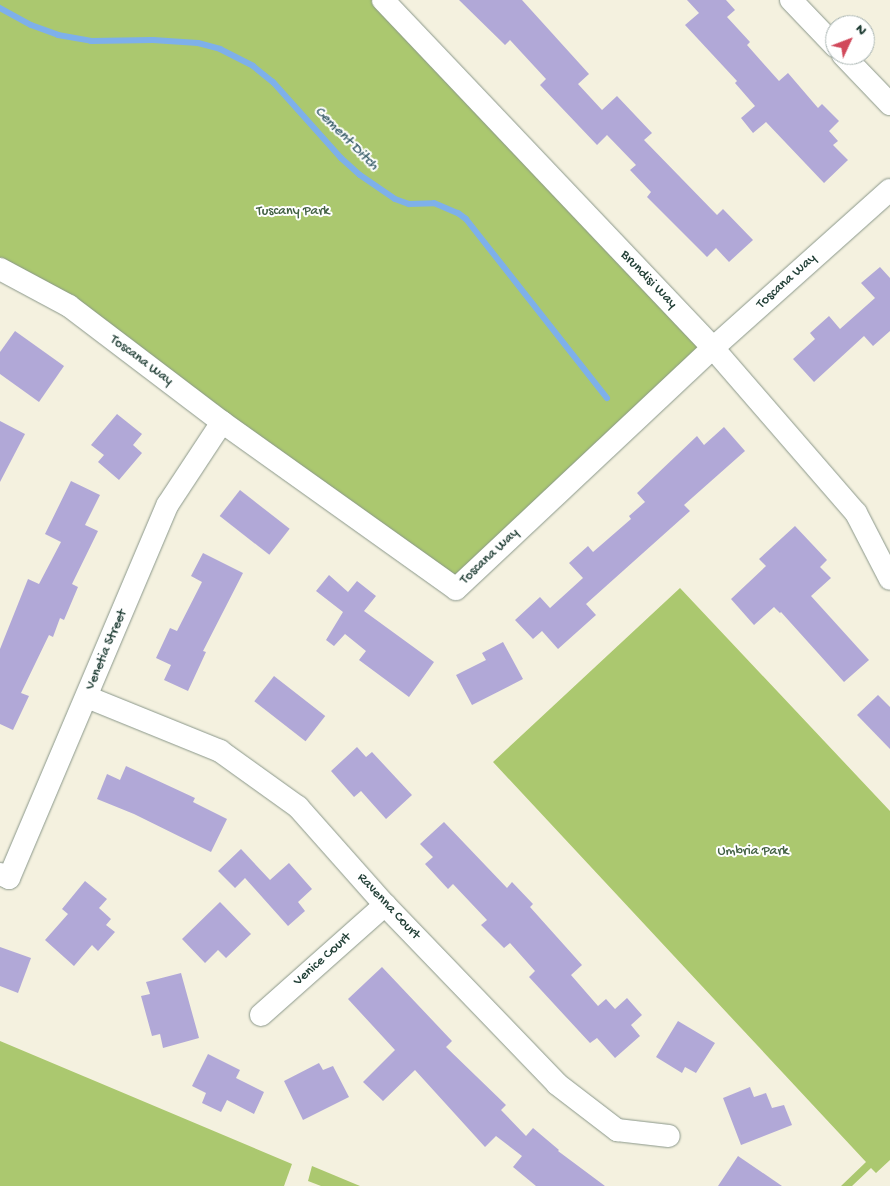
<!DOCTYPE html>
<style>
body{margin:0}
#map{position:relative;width:890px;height:1186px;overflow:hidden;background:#f4f1df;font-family:"Gochi Hand",sans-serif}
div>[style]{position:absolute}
.green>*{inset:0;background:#abc86f}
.stream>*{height:6px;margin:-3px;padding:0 3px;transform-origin:3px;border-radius:3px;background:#7eb0ea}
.building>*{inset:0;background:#b1a8d7;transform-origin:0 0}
.roads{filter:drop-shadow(0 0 1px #8a978a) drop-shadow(0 0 1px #8a978a)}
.minor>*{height:22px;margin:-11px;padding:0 11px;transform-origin:11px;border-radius:11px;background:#fff}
span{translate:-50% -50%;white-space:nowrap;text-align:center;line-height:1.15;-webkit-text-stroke:4px #fff;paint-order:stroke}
.park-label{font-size:14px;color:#426043}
.street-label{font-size:14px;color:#1f3d34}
.water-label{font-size:15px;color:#3c606b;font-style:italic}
.north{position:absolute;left:825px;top:15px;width:50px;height:50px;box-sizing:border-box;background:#fff;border:1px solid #a5b1ae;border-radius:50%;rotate:47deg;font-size:14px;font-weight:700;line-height:20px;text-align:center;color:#1f3d34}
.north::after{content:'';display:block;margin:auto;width:18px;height:22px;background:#d1495b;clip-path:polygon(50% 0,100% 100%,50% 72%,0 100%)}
</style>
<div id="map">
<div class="green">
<div style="clip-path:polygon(0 0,383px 0,713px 348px,456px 589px,0 269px)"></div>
<div style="clip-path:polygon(680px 588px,890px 811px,890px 1160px,876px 1173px,871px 1168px,852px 1186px,841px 1186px,866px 1162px,493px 762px)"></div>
<div style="clip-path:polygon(0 1041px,292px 1164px,284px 1186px,0 1186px)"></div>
<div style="clip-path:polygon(312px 1166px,360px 1186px,321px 1186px,308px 1181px)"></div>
</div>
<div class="stream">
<div style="left:0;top:8px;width:35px;rotate:29deg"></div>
<div style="left:31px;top:25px;width:29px;rotate:20deg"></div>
<div style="left:58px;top:35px;width:34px;rotate:10deg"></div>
<div style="left:91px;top:41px;width:62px;rotate:-0.9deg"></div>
<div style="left:153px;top:40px;width:45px;rotate:3.8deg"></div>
<div style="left:198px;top:43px;width:23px;rotate:15deg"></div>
<div style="left:220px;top:49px;width:37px;rotate:27deg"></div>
<div style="left:253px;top:66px;width:26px;rotate:39deg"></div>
<div style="left:273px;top:82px;width:102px;rotate:48.2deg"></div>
<div style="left:341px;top:158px;width:25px;rotate:42deg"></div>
<div style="left:360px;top:175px;width:42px;rotate:34.4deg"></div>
<div style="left:395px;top:199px;width:15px;rotate:20deg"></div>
<div style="left:409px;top:204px;width:25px;rotate:-2deg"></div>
<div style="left:434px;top:203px;width:26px;rotate:23deg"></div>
<div style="left:458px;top:213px;width:10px;rotate:37deg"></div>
<div style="left:466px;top:219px;width:228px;rotate:51.8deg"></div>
</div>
<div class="building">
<div style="clip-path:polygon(459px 0,522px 0,589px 74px,578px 84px,602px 110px,617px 96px,652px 133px,644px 140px,717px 215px,723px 209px,753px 240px,729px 262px,716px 248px,707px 257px,647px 197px,651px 192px,630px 170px,636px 165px,607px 135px,597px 145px,540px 85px,546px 79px,510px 40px,505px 45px)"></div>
<div style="clip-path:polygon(687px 0,726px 0,735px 10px,727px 17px,750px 42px,747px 45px,779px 81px,788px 73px,818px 108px,822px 104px,839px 121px,829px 131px,838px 141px,833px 145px,848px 160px,824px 183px,766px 122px,753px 133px,741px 118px,755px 106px,735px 83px,737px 81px,685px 25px,699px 13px)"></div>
<div style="clip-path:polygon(880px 267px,890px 278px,890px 331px,873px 346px,864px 336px,814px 382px,793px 359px,815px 339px,810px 333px,829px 316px,840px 329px,875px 298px,861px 283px)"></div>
<div style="clip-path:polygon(15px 331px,64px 366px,39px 402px,0 374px,0 352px)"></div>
<div style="clip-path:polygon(117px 414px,142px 434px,133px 445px,142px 453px,119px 480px,98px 462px,104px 455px,91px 445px)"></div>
<div style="clip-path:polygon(0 421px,25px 434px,0 482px)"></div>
<div style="clip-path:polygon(724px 427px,745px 451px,684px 505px,690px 511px,586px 604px,596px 615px,558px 649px,542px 631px,533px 639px,515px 620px,540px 597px,550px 608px,583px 578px,569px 563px,588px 546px,593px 552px,631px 519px,629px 516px,645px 502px,637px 493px,697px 436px,704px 445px)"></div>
<div style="clip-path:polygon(71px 481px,100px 495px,85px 525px,98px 531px,72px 584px,78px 587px,64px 620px,60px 618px,53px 637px,49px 635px,21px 693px,29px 696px,13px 730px,0 724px,0 649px,28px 579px,39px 584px,61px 542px,45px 534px)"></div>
<div style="left:240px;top:490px;width:63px;height:33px;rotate:38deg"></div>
<div style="clip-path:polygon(795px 526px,827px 560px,820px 567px,831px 578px,811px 596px,869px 660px,844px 682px,781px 612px,780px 613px,774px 607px,754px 625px,731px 599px,766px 566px,759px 559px)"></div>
<div style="clip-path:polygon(203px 553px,243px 573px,203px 651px,206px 652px,188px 691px,164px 680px,171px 665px,156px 658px,170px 628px,177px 631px,202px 582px,191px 576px)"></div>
<div style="clip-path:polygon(329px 575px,348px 592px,357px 581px,376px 596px,364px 611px,434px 662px,409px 697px,359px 660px,366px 651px,345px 634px,334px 646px,326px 640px,343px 612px,316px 591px)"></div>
<div style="clip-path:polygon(503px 642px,523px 679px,472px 705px,456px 675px,486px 660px,482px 653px)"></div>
<div style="left:274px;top:676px;width:65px;height:32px;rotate:38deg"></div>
<div style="clip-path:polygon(878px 695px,890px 707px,890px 749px,857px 715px)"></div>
<div style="clip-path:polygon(357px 747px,366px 757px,372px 752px,412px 795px,386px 819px,361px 791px,354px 797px,331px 771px)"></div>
<div style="clip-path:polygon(126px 766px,195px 798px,193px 802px,227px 819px,211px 852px,134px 814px,97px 799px,107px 774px,120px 780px)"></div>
<div style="clip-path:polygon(444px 822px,507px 888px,512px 882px,533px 904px,530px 907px,582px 965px,571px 975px,598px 1006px,606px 999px,615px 1009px,627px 998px,642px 1015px,631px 1025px,640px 1036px,615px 1058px,597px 1038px,590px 1043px,529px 977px,535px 971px,510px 943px,504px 948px,481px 925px,487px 920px,453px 884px,448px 889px,425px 864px,433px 857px,420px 844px)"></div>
<div style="clip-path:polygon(241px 849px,270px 880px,289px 863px,312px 889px,298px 902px,305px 911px,288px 926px,245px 878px,235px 888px,218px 871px)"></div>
<div style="clip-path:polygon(85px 881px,107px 899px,99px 908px,111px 919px,106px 925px,115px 932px,98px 951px,92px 945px,74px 966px,45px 940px,68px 914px,62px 909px)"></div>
<div style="clip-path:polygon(220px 902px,251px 934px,226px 958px,218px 950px,205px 963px,182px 939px)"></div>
<div style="clip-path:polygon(0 947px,31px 958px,18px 993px,0 986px)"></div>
<div style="clip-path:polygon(382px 967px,452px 1041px,446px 1047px,506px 1105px,501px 1110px,526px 1136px,533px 1128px,559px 1150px,558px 1151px,605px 1186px,536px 1186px,513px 1167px,522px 1156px,496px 1136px,485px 1147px,415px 1070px,383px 1101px,363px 1082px,395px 1050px,348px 999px)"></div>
<div style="clip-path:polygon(181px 973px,199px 1038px,163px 1048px,160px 1034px,152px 1036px,141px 996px,150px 994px,146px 982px)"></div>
<div style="clip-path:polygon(678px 1021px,715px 1043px,696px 1073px,685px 1067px,682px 1073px,656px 1057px)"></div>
<div style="clip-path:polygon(208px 1054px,240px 1070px,236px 1078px,264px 1092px,254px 1114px,227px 1100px,221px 1112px,202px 1103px,206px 1093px,192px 1086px)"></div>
<div style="clip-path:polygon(319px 1063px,323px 1070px,333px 1066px,349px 1097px,303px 1120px,284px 1081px)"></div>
<div style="clip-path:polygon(750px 1087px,754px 1097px,766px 1093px,772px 1108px,784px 1105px,792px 1125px,741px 1145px,723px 1098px)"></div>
<div style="clip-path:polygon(738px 1156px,782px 1186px,718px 1186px)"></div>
</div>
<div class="roads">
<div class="minor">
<div style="left:383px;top:0;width:480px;rotate:46.5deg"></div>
<div style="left:713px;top:348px;width:218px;rotate:49.1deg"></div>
<div style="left:856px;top:513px;width:74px;rotate:62.7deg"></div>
<div style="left:791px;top:0;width:64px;rotate:46.3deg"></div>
<div style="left:843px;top:55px;width:68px;rotate:46.2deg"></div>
<div style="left:0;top:269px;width:78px;rotate:28.2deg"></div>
<div style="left:69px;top:306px;width:192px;rotate:37.2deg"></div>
<div style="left:222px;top:422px;width:287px;rotate:35.5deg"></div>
<div style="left:456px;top:589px;width:352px;rotate:-43.2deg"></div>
<div style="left:713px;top:348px;width:237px;rotate:-41.8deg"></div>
<div style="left:87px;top:697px;width:144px;rotate:22.1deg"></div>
<div style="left:220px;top:751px;width:96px;rotate:35.7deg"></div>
<div style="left:298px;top:807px;width:131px;rotate:48.4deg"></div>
<div style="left:385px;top:905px;width:248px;rotate:46.1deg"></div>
<div style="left:557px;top:1084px;width:76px;rotate:37.5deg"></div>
<div style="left:617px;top:1130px;width:52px;rotate:6.6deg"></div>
<div style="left:0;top:874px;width:10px;rotate:24deg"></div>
<div style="left:9px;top:878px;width:406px;rotate:-67deg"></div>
<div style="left:168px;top:504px;width:98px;rotate:-56.6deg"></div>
<div style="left:261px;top:1015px;width:166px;rotate:-41.6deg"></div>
</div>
</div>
<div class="park-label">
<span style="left:293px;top:212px">Tuscany Park</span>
<span style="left:753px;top:852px">Umbria Park</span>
</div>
<div class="street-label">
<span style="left:648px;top:280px;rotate:46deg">Brundisi Way</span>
<span style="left:787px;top:282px;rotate:-42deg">Toscana Way</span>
<span style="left:141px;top:361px;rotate:37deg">Toscana Way</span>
<span style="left:490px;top:557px;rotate:-43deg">Toscana Way</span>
<span style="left:107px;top:650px;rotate:-67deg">Venetia Street</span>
<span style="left:388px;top:907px;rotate:47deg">Ravenna Court</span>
<span style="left:323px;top:960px;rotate:-42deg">Venice Court</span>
</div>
<div class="water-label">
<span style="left:346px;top:139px;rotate:45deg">Cement Ditch</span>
</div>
<div class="north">N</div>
</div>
